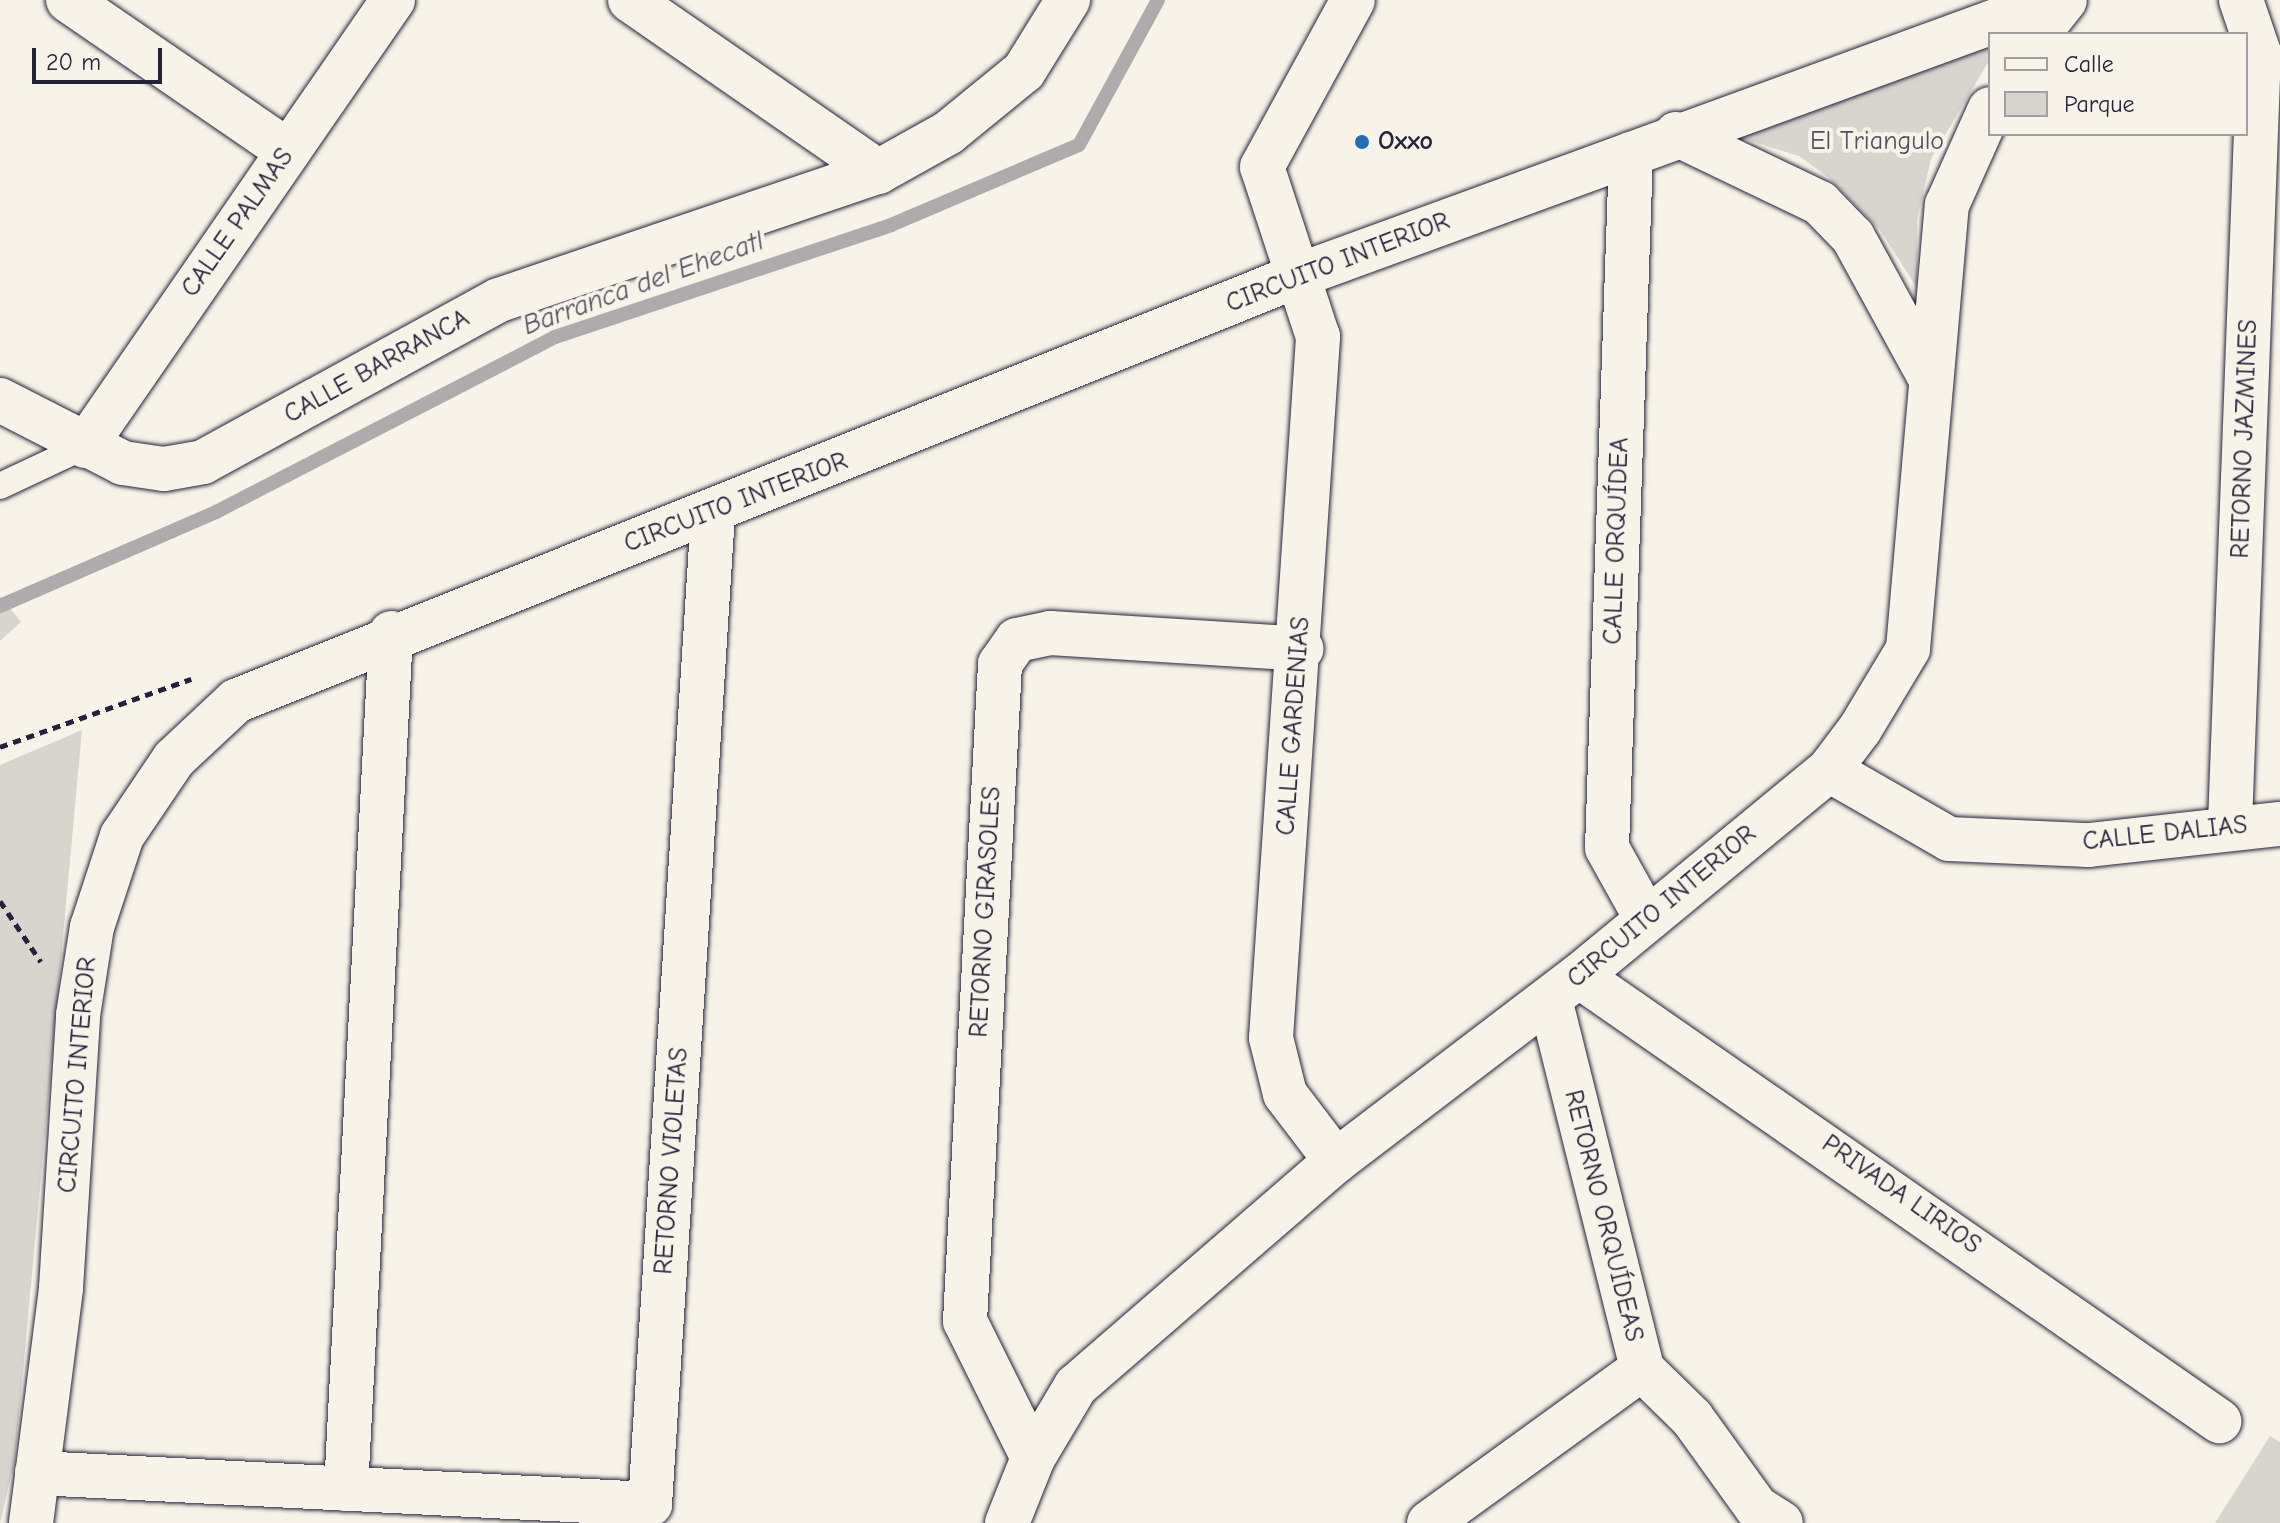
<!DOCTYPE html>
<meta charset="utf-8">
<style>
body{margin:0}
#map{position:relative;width:2280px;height:1523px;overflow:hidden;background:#f7f3e8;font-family:"Comic Neue",sans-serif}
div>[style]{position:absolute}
.green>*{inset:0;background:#d8d5cf}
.stream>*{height:14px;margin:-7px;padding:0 7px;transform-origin:7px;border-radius:7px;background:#aeabad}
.path>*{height:5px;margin-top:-2.5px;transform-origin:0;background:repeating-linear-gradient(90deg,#22223b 0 8px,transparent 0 14px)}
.roads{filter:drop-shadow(0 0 2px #22223b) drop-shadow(0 0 2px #22223b)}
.service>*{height:26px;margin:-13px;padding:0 13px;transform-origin:13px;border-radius:13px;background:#f7f3e8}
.minor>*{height:44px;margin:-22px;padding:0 22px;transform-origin:22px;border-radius:22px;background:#f7f3e8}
.secondary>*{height:44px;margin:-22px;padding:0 22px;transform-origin:22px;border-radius:22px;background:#f7f3e8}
.dots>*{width:22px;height:22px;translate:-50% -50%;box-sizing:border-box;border:4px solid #f7f3e8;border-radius:50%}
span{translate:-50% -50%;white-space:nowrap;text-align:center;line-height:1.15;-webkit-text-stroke:8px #f7f3e8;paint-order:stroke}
.poi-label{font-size:26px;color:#22223b;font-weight:700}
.left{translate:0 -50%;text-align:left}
.park-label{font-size:26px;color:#504f60}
.street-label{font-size:26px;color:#22223b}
.water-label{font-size:28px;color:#535263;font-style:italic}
.legend{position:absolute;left:1988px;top:32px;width:260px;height:104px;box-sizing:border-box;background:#f7f3e8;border:2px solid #a29fa3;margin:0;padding:10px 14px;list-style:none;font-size:24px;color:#22223b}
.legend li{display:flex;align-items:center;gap:16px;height:40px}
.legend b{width:40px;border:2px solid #a29fa3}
.scale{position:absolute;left:32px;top:48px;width:130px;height:36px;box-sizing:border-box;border:4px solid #22223b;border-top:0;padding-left:10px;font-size:24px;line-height:28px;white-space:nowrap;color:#22223b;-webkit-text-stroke:6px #f7f3e8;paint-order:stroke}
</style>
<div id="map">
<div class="green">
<div style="clip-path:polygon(1990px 39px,1990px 59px,1931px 159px,1917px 219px,1917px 288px,1880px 230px,1829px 178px,1799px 156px,1724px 133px)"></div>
<div style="clip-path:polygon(0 596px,21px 622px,0 641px)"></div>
<div style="clip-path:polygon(82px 730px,15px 1459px,0 1523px,0 765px)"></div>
<div style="clip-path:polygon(2270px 1436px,2280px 1442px,2280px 1523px,2215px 1523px)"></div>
</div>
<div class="stream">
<div style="left:0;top:606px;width:236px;rotate:-23.5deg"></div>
<div style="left:216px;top:512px;width:382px;rotate:-27.3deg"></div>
<div style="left:555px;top:337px;width:354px;rotate:-18.4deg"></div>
<div style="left:891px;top:225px;width:204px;rotate:-23.1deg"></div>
<div style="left:1079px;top:145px;width:165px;rotate:-61.4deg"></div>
</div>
<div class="path">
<div style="left:0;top:747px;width:203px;rotate:-19.6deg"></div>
<div style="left:0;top:901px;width:73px;rotate:56.1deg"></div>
</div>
<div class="roads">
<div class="service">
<div style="left:0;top:486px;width:94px;rotate:-25.2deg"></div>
</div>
<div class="minor">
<div style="left:68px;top:0;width:267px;rotate:34.5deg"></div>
<div style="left:630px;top:0;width:302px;rotate:34.7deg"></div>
<div style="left:1676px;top:134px;width:160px;rotate:25.6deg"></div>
<div style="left:1820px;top:203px;width:47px;rotate:45.9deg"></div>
<div style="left:1853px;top:237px;width:158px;rotate:61.3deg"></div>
<div style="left:1631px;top:154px;width:694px;rotate:91.98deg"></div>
<div style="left:1607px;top:848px;width:80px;rotate:60.9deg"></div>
<div style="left:0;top:400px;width:138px;rotate:27.1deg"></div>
<div style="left:123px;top:463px;width:41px;rotate:8.3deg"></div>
<div style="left:164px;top:469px;width:40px;rotate:-10deg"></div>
<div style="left:203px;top:462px;width:337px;rotate:-28.7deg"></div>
<div style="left:499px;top:300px;width:400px;rotate:-18.7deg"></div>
<div style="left:878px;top:172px;width:80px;rotate:-29.1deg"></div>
<div style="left:948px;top:133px;width:98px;rotate:-39.2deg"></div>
<div style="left:1024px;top:71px;width:84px;rotate:-58.2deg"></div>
<div style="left:85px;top:446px;width:542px;rotate:-55.37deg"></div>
<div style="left:1829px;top:770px;width:138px;rotate:29.9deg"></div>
<div style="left:1949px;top:839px;width:140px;rotate:2.5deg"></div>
<div style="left:2089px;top:845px;width:192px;rotate:-6.3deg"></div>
<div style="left:2230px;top:824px;width:772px;rotate:-87.85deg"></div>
<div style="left:2259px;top:53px;width:56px;rotate:-108.8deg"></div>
<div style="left:1579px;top:976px;width:780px;rotate:34.81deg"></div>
<div style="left:1550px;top:999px;width:381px;rotate:76deg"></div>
<div style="left:1642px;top:1369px;width:70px;rotate:44.4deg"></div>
<div style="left:1692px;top:1418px;width:111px;rotate:54.2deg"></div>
<div style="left:1757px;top:1508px;width:28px;rotate:32deg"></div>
<div style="left:1336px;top:1161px;width:84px;rotate:-127.3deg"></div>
<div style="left:1285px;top:1094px;width:58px;rotate:-104deg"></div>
<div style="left:1271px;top:1038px;width:703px;rotate:-86.16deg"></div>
<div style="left:1318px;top:337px;width:179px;rotate:-108.2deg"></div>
<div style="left:1262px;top:167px;width:190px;rotate:-61.4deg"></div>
<div style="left:1033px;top:1458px;width:153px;rotate:-116.4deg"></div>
<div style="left:965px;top:1321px;width:658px;rotate:-86.95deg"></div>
<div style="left:1000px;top:664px;width:29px;rotate:-55deg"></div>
<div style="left:1017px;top:640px;width:34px;rotate:-12deg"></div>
<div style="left:1050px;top:633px;width:252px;rotate:3.6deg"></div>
<div style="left:37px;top:1473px;width:614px;rotate:2.9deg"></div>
<div style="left:650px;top:1504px;width:992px;rotate:-86.36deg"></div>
<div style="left:346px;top:1489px;width:857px;rotate:-86.99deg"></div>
<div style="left:31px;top:1523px;width:237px;rotate:-82.7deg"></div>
<div style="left:61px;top:1288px;width:274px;rotate:-86.4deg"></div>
<div style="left:78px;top:1015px;width:89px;rotate:-81deg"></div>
<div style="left:92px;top:927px;width:96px;rotate:-71.8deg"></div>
<div style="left:122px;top:836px;width:93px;rotate:-56deg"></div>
<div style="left:174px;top:759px;width:85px;rotate:-43.1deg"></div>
<div style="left:236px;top:701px;width:1143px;rotate:-21.83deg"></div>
<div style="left:1297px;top:276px;width:805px;rotate:-20.06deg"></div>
<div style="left:1429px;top:1523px;width:263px;rotate:-35.9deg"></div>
</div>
<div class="secondary">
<div style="left:2038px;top:34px;width:43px;rotate:-51.5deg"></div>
<div style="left:1007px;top:1523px;width:70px;rotate:-68.2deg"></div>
<div style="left:1033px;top:1458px;width:84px;rotate:-59.2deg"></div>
<div style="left:1076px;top:1386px;width:344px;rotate:-40.9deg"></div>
<div style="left:1336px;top:1161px;width:305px;rotate:-37.3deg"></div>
<div style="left:1579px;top:976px;width:324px;rotate:-39.5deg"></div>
<div style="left:1829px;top:770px;width:51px;rotate:-52.9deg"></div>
<div style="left:1860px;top:729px;width:93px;rotate:-59deg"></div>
<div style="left:1908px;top:649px;width:446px;rotate:-85deg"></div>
<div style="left:1947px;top:205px;width:105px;rotate:-65.9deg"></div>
</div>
</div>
<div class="dots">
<div style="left:1362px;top:142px;background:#1f6fb2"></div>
</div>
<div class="poi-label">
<span class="left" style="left:1378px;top:142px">Oxxo</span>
</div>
<div class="park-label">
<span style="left:1877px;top:142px">El Triangulo</span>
</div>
<div class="street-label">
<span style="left:238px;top:223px;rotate:-55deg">CALLE PALMAS</span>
<span style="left:1338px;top:263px;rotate:-21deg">CIRCUITO INTERIOR</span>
<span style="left:377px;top:367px;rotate:-29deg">CALLE BARRANCA</span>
<span style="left:2245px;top:439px;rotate:-88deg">RETORNO JAZMINES</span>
<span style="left:736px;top:503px;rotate:-21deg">CIRCUITO INTERIOR</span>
<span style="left:1617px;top:541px;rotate:-88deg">CALLE ORQUÍDEA</span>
<span style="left:1294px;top:726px;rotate:-86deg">CALLE GARDENIAS</span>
<span style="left:2165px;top:834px;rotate:-6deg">CALLE DALIAS</span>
<span style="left:1662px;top:907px;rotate:-40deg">CIRCUITO INTERIOR</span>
<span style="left:986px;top:912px;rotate:-87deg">RETORNO GIRASOLES</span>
<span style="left:78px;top:1075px;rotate:-85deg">CIRCUITO INTERIOR</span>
<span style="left:672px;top:1161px;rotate:-86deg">RETORNO VIOLETAS</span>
<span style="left:1901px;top:1195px;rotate:35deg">PRIVADA LIRIOS</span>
<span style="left:1603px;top:1216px;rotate:76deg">RETORNO ORQUÍDEAS</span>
</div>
<div class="water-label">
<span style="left:643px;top:283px;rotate:-20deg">Barranca del Ehecatl</span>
</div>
<ul class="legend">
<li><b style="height:10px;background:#f7f3e8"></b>Calle</li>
<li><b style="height:22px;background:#d8d5cf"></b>Parque</li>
</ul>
<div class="scale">20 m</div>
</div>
